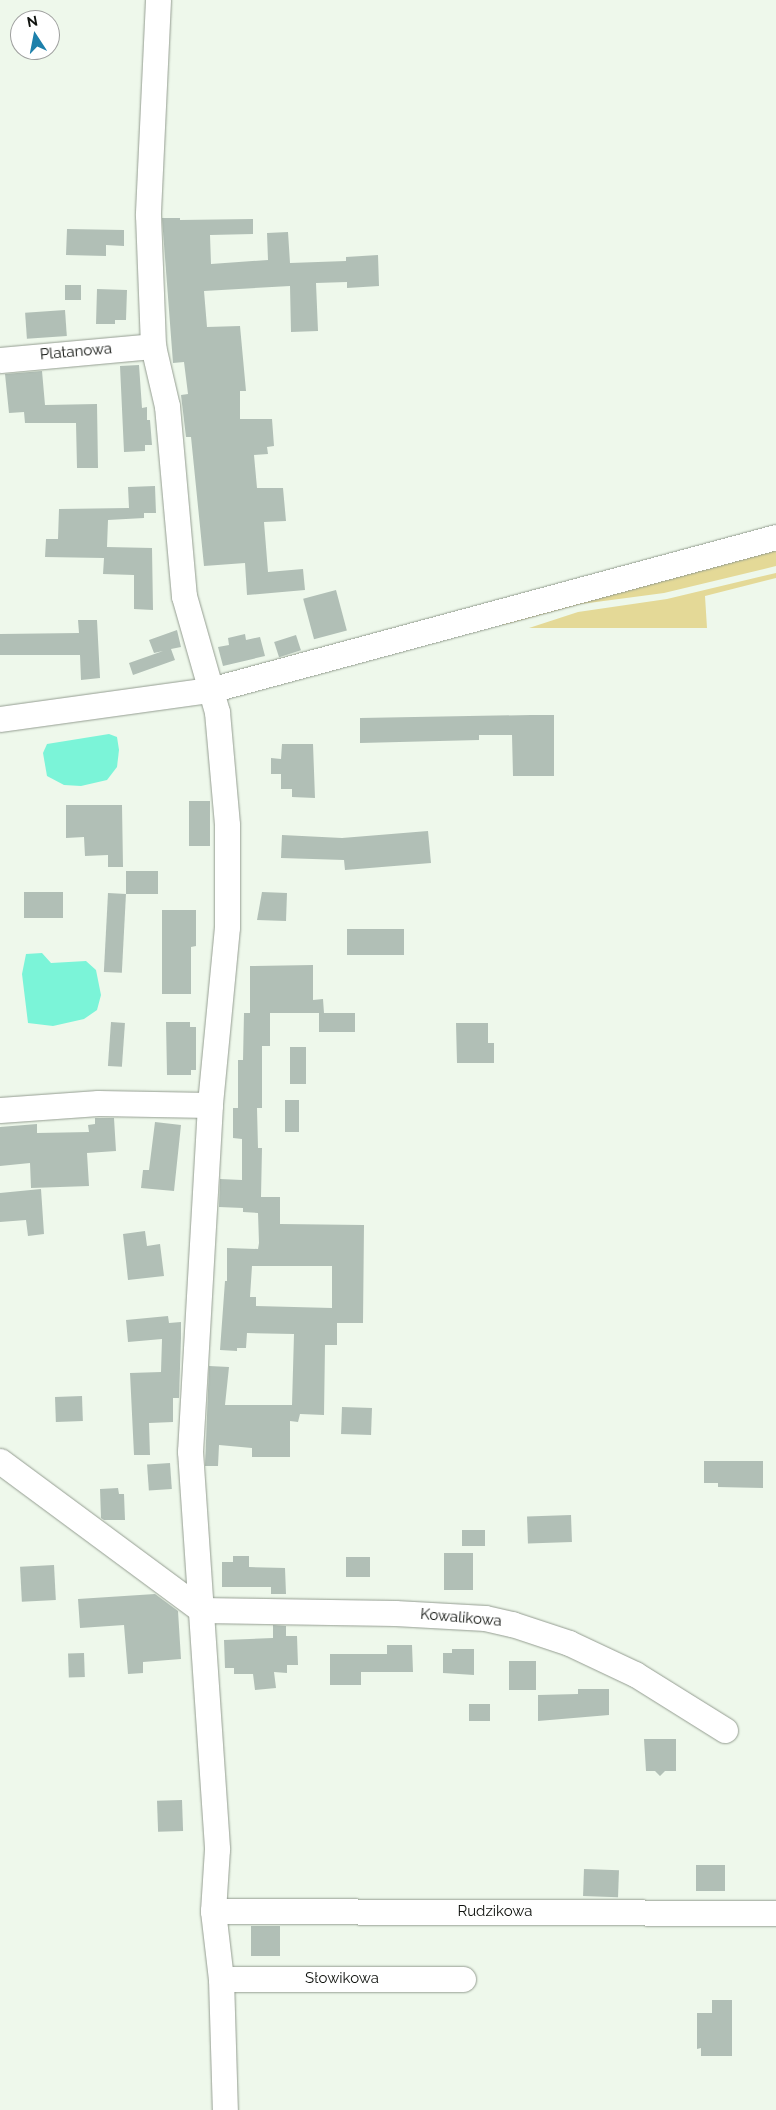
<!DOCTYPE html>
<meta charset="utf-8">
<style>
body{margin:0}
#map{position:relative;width:776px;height:2110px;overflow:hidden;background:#eef8eb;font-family:Raleway,sans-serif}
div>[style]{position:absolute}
.green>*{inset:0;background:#e4d997}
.water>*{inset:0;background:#7bf4d8}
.building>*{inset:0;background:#b1bfb6;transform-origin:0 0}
.roads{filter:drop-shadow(0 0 1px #949d91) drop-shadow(0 0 1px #949d91)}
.minor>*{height:25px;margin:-12.5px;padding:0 12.5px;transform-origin:12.5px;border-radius:12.5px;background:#fff}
span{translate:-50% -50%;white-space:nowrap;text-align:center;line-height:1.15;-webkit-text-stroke:4px #fff;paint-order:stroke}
.street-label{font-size:15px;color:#0f120e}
.north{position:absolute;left:10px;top:10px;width:50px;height:50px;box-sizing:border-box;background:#fff;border:1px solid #9fa09f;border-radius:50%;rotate:349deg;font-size:14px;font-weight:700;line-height:20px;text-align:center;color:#0f120e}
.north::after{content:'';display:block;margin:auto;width:18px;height:22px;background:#1d80ab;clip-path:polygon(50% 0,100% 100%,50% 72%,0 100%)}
</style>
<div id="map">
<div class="green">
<div style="clip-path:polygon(776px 546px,776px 566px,664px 593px,581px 604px,503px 625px,503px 621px)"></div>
<div style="clip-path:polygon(776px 573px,776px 578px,705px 596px,707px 628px,529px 628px,578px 612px,667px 599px)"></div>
</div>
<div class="water">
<div style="clip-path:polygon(109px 734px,117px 737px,119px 750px,117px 767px,107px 780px,81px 786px,64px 785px,47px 776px,43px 753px,47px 744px)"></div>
<div style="clip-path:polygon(42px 953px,51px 963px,86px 961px,96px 970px,101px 995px,97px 1010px,84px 1019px,53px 1026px,28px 1023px,22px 974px,26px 954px)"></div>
</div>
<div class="building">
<div style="clip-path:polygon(162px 218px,180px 218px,180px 220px,253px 219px,253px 234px,210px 235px,211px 264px,268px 260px,267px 233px,288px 232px,290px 263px,346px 261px,346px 257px,378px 255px,379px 286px,347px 288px,347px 282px,316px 283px,318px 331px,291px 332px,290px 286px,204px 291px,207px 327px,240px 326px,246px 391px,240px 391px,240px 419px,272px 419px,274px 446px,267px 447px,268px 454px,254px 455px,257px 488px,283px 488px,286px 521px,264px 522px,268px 572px,303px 569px,305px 590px,247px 595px,245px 563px,204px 566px,191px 437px,186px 437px,181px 395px,188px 394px,184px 362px,173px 363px)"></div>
<div style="clip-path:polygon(67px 229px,124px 230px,124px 246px,106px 245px,106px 256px,66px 255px)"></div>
<div style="left:65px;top:285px;width:16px;height:15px"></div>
<div style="clip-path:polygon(97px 289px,127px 290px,126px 320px,115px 320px,115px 324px,96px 324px)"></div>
<div style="left:65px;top:310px;width:26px;height:40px;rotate:86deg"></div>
<div style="clip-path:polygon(139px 365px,142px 408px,147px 407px,147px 420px,150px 420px,152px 445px,145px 445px,145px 451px,124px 452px,120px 366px)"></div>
<div style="clip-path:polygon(42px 371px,45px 405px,97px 404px,98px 468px,77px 468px,76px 423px,25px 423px,24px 412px,9px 413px,5px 374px)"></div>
<div style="clip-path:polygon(155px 486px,156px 513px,144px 513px,144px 518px,108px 520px,107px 547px,152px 548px,153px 610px,134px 609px,134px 575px,103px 574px,104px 558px,45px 557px,46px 539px,58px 539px,59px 509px,129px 508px,128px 487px)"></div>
<div style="left:336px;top:590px;width:42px;height:34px;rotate:75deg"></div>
<div style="clip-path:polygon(78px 620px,97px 620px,100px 678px,81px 680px,80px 655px,0 655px,0 634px,79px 633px)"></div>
<div style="clip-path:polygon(177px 630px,181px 647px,171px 649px,175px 660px,133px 675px,129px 663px,163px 651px,154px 653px,149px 640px)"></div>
<div style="clip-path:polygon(245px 634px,246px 640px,260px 637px,265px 656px,223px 666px,218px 647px,229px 645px,228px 638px)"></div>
<div style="left:296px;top:635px;width:16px;height:23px;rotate:72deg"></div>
<div style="clip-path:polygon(531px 715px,554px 715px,554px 776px,513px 776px,512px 735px,479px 735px,479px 740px,360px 743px,360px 718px)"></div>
<div style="clip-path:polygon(282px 744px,313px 744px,315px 798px,292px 797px,292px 789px,281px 789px,281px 774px,271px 774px,271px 758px,281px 759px)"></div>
<div style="left:189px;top:801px;width:21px;height:45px"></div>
<div style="clip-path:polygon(66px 805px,122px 805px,123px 867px,108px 867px,108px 855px,85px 856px,84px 837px,66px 838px)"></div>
<div style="clip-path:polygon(428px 831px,431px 863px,345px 870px,344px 860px,281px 858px,282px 835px,342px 838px)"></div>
<div style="left:126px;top:871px;width:32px;height:23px"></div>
<div style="left:24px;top:892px;width:39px;height:26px"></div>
<div style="clip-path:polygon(262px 892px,287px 893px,286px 921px,257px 920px)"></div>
<div style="left:108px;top:893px;width:18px;height:79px;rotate:3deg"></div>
<div style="clip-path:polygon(162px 910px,196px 910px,196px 946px,191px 947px,191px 994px,162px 994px)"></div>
<div style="left:347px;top:929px;width:57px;height:26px"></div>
<div style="clip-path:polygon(evenodd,313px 965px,313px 1000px,323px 999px,324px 1013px,270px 1013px,270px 1046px,262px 1046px,262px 1108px,257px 1108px,258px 1148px,262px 1148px,261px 1197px,280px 1197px,280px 1224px,364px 1225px,363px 1323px,337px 1323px,337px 1345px,325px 1345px,324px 1415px,300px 1414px,298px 1422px,290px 1421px,290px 1457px,252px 1457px,252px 1448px,219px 1445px,218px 1466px,205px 1466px,209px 1366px,229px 1367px,225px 1405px,292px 1405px,294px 1334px,247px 1333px,246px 1348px,237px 1348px,237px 1351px,220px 1350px,225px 1281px,227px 1281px,227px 1248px,258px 1249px,259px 1243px,258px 1213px,243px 1212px,243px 1208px,219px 1207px,220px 1179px,242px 1180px,242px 1139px,233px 1138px,233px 1108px,238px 1108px,238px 1060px,243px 1060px,244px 1013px,250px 1013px,250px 966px,313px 965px,252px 1266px,332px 1266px,332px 1308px,256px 1306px,256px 1297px,250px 1297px,252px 1266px)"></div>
<div style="left:319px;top:1013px;width:36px;height:19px"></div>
<div style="left:111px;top:1022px;width:14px;height:44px;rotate:4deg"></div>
<div style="clip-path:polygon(166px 1022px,190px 1022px,190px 1027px,196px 1027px,196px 1070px,191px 1070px,191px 1075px,167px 1075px)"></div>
<div style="clip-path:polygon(456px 1023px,488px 1023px,488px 1043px,494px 1043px,494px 1063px,457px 1063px)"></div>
<div style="left:290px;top:1047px;width:16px;height:37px"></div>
<div style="left:285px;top:1100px;width:14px;height:32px"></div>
<div style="clip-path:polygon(95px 1118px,114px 1118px,116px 1151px,87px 1153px,89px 1186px,31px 1188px,30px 1163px,0 1166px,0 1127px,37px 1124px,37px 1133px,89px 1132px,88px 1125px,95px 1124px)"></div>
<div style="clip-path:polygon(155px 1122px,181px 1125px,174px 1191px,141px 1188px,143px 1170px,149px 1170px)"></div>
<div style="clip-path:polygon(41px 1189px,44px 1234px,28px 1236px,26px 1220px,0 1222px,0 1193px)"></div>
<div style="clip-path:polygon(145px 1231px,147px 1246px,160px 1244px,164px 1276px,128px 1280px,123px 1234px)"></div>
<div style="clip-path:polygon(168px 1316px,169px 1323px,181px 1322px,181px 1338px,179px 1398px,173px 1398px,173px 1422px,149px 1423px,150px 1455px,134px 1455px,130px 1373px,161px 1372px,162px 1339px,128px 1342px,126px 1320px)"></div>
<div style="left:82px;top:1396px;width:25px;height:27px;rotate:88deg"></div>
<div style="left:342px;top:1407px;width:30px;height:27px;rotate:2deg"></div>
<div style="clip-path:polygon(704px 1461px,763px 1461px,763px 1488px,718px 1487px,718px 1483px,704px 1483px)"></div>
<div style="left:170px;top:1463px;width:26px;height:23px;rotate:86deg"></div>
<div style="clip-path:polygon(118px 1488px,119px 1494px,124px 1494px,125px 1520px,104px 1520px,101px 1518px,100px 1489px)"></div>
<div style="left:571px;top:1515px;width:27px;height:44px;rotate:88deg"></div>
<div style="left:485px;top:1530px;width:16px;height:23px;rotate:90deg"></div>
<div style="left:444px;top:1553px;width:29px;height:37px"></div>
<div style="clip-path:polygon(233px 1556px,249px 1556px,249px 1567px,285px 1568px,286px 1594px,271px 1594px,271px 1587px,222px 1587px,222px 1562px,233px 1562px)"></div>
<div style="left:346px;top:1557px;width:24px;height:20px"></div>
<div style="left:54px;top:1565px;width:35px;height:34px;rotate:87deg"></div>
<div style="clip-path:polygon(155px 1594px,178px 1611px,181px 1659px,143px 1662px,143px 1673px,128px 1674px,124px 1625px,80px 1628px,78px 1599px)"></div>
<div style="clip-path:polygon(273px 1625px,286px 1626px,286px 1636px,297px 1636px,298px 1665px,287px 1665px,287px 1673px,274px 1672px,276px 1688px,255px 1690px,253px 1674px,234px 1674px,234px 1668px,225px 1668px,224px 1640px,273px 1638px)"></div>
<div style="clip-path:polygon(387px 1645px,412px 1645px,413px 1672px,361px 1672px,361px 1685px,330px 1685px,330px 1654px,387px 1654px)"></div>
<div style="clip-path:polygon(452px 1649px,474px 1649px,474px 1675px,443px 1673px,443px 1653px,452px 1653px)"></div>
<div style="left:84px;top:1653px;width:24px;height:16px;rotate:88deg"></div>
<div style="left:536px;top:1661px;width:29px;height:27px;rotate:90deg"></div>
<div style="clip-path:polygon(578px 1689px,609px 1689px,609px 1715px,538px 1721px,538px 1695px,578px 1694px)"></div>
<div style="left:490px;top:1704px;width:17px;height:21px;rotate:90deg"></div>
<div style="clip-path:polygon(644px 1739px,676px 1739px,676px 1771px,665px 1771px,660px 1776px,655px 1771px,646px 1771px)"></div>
<div style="left:182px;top:1800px;width:31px;height:25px;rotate:88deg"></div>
<div style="left:696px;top:1865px;width:29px;height:26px"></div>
<div style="left:584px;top:1869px;width:35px;height:27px;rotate:2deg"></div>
<div style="left:251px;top:1926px;width:29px;height:30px"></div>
<div style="clip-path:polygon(712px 2000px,732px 2000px,732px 2056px,701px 2056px,701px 2048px,697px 2049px,697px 2013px,712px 2013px)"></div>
</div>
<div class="roads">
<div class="minor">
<div style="left:158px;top:0;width:215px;rotate:92.7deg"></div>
<div style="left:148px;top:215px;width:131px;rotate:87.8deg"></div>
<div style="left:153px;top:346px;width:62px;rotate:76.9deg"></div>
<div style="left:167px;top:406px;width:191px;rotate:84.9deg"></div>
<div style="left:184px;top:596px;width:121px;rotate:74.1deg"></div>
<div style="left:217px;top:712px;width:113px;rotate:84.9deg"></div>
<div style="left:227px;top:825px;width:102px;rotate:90deg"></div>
<div style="left:227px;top:927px;width:179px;rotate:95.5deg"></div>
<div style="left:210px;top:1105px;width:347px;rotate:93.3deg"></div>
<div style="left:190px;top:1451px;width:399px;rotate:86.1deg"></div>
<div style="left:217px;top:1849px;width:62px;rotate:93.7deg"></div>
<div style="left:213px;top:1911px;width:68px;rotate:83.3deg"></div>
<div style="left:221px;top:1979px;width:131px;rotate:88.3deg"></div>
<div style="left:0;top:360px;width:154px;rotate:-5.2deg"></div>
<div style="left:0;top:719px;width:212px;rotate:-7.9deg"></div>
<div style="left:210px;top:690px;width:586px;rotate:-15.13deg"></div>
<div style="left:0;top:1110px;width:98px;rotate:-4.1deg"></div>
<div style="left:98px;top:1103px;width:112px;rotate:1deg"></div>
<div style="left:0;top:1461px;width:250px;rotate:36.5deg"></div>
<div style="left:201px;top:1610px;width:194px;rotate:0.9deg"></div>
<div style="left:395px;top:1613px;width:90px;rotate:3.2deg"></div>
<div style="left:485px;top:1618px;width:28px;rotate:13deg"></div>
<div style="left:512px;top:1624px;width:60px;rotate:18.4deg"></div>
<div style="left:569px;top:1643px;width:73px;rotate:25.2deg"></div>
<div style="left:635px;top:1674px;width:106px;rotate:31.9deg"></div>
<div style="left:213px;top:1911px;width:563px;rotate:0.2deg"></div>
<div style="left:221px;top:1979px;width:242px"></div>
</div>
</div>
<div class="street-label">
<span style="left:76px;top:352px;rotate:-5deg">Platanowa</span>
<span style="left:461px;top:1618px;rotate:5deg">Kowalikowa</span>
<span style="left:495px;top:1912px">Rudzikowa</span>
<span style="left:342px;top:1979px">Słowikowa</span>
</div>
<div class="north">N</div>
</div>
